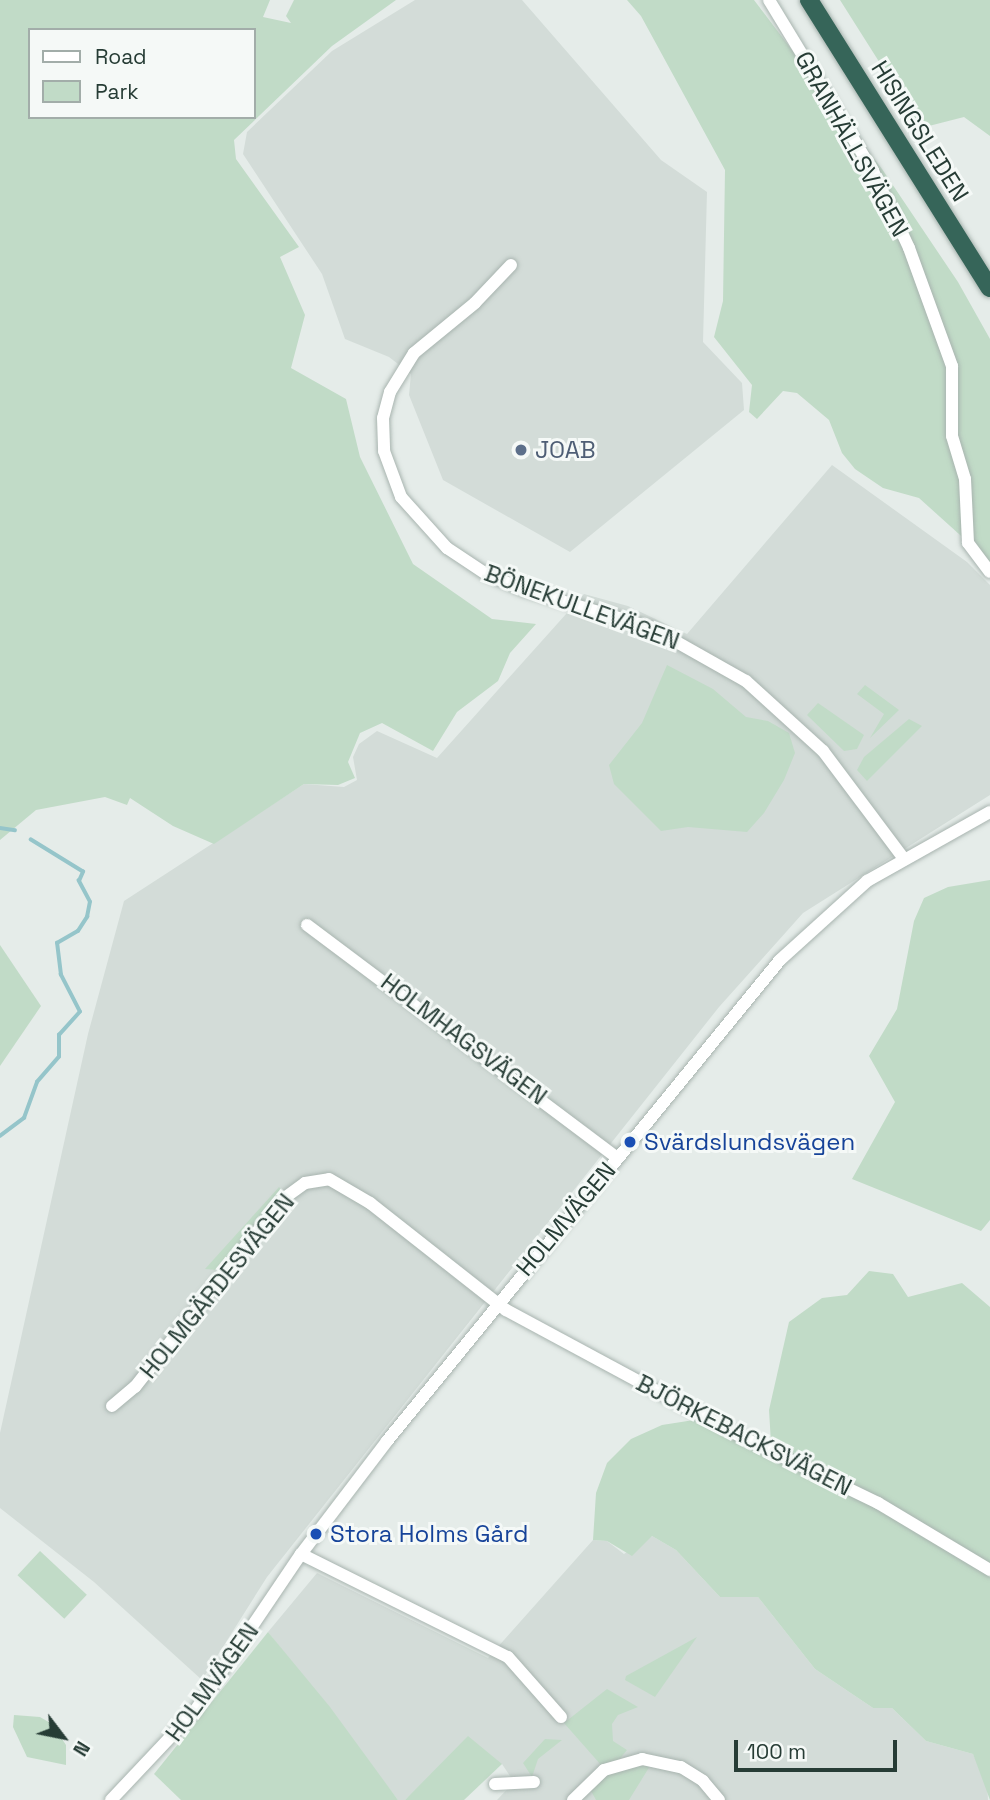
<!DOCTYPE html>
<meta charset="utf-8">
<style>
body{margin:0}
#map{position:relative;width:990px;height:1800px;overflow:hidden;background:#e5ece9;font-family:"Space Grotesk",sans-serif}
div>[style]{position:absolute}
.built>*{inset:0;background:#d3dcd8}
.green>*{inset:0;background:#c1dbc7;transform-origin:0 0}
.stream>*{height:3.5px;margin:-1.75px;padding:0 1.75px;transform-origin:1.75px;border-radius:1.75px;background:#95c5ca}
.roads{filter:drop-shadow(0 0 2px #a8b4af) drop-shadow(0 0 2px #a8b4af)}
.minor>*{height:12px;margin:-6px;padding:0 6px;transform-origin:6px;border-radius:6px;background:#fff}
.highway>*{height:18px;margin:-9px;padding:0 9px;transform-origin:9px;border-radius:9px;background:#366559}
.dots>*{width:19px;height:19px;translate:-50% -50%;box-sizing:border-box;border:4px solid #f5f9f7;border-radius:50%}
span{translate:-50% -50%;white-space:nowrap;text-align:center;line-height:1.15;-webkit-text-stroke:6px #f5f9f7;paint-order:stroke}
.street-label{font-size:24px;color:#263c35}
.service-label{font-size:24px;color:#4e5e75}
.left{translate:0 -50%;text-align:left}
.transit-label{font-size:24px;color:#164399}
.legend{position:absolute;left:28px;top:28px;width:228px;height:91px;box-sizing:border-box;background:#f5f9f7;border:2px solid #a2ada9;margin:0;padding:9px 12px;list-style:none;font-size:21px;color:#263c35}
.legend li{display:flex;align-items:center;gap:14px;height:35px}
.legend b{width:35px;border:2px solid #a2ada9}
.north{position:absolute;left:28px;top:1702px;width:70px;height:70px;-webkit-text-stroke:5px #f5f9f7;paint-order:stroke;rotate:122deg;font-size:19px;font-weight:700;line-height:28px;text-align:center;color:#263c35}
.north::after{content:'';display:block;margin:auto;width:24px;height:32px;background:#263c35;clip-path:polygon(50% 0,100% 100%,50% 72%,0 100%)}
.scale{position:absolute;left:734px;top:1740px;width:163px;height:32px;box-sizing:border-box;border:4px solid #263c35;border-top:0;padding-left:9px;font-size:21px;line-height:24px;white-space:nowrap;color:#263c35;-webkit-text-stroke:5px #f5f9f7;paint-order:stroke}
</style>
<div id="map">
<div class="built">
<div style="clip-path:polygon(415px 0,522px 0,661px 160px,707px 192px,703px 342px,742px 383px,744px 410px,570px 552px,443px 480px,409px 395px,411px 374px,389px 357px,345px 339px,322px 274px,243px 154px,247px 132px,332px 51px)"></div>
<div style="clip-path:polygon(832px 465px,967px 562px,990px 585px,990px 795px,803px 913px,719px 1007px,267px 1577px,202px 1680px,94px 1582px,0 1508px,0 1433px,88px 1034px,124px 901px,304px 784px,344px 787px,357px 780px,353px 757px,359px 744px,377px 731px,437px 758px,584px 594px,628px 606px,687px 634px)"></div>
<div style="clip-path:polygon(652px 1536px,676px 1550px,720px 1597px,758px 1597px,815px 1669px,873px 1708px,892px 1708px,926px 1741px,973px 1754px,987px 1784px,988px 1800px,497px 1800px,514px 1782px,502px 1764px,425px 1782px,405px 1800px,398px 1800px,268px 1632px,317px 1573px,488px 1658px,593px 1540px,607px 1541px,624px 1554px)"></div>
</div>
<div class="green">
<div style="clip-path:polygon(evenodd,0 0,270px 0,263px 17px,291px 23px,286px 16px,294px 0,396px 0,332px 46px,234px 140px,236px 159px,299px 247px,280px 257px,305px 315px,291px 368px,346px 399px,360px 457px,413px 564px,492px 619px,536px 624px,510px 653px,498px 681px,457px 712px,433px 751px,382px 723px,360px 733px,348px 762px,355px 778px,338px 785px,304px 784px,214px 844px,173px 826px,130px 798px,127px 805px,105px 797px,36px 810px,0 840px,0 0,30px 30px,254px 30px,254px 117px,30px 117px,30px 30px)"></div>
<div style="clip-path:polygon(627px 0,754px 0,882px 169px,958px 282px,990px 339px,990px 562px,919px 498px,883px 488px,855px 469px,842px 453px,829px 420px,797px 393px,783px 391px,757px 419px,749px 412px,752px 385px,714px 337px,723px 301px,725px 170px,641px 16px)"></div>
<div style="clip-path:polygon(840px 0,990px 0,990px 136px,964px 117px,921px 128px)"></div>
<div style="clip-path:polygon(667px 665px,713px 689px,746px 717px,768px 721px,789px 733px,795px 753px,784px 780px,764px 813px,747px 832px,688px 827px,661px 831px,614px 784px,609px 765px,642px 723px)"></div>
<div style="clip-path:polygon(865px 685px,899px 710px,870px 738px,884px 714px,857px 694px)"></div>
<div style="clip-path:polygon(818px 703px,864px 735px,857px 749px,844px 751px,807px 715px)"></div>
<div style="clip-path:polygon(909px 719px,922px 726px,867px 781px,857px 770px,864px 757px)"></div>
<div style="clip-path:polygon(990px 880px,990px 1220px,981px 1231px,852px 1179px,895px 1102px,869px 1056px,897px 1009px,914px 921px,924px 898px,948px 887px)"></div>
<div style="clip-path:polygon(0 945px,41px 1006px,0 1066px)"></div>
<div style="clip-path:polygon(279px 1187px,282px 1190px,217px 1270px,205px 1269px)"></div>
<div style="clip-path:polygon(869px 1271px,893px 1274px,908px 1297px,962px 1283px,990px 1307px,990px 1800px,973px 1754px,926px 1741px,892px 1708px,873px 1708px,815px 1669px,758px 1597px,720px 1597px,676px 1550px,652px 1536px,632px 1556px,607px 1541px,593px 1540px,596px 1493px,607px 1463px,631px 1439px,662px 1425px,694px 1420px,819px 1481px,832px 1474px,771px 1443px,769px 1410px,789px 1322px,822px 1298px,847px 1295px)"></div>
<div style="left:40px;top:1551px;width:64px;height:33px;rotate:43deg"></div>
<div style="clip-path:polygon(268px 1632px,330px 1707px,398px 1800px,181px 1800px,154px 1774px)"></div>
<div style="clip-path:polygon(697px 1637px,655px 1697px,625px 1680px,626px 1676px)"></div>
<div style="clip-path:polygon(607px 1689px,638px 1707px,618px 1715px,612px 1724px,613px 1741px,627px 1750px,618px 1761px,601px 1765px,564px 1723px)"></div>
<div style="clip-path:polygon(14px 1715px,40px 1717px,52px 1724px,66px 1745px,66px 1765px,27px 1757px,13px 1727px)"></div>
<div style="clip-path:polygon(468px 1736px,502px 1764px,464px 1800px,405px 1800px)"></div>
<div style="clip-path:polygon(545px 1739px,562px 1740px,538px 1759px,532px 1777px,523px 1763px)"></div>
<div style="clip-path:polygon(635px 1766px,650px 1766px,629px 1800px,596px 1800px,590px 1789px,609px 1774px)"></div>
</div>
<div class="stream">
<div style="left:0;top:828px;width:15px;rotate:8deg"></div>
<div style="left:0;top:1136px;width:30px;rotate:-37deg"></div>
<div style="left:24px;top:1118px;width:38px;rotate:-70deg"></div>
<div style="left:37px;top:1082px;width:33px;rotate:-49deg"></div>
<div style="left:59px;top:1057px;width:22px;rotate:-90deg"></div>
<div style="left:59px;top:1035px;width:31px;rotate:-48deg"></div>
<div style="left:80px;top:1012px;width:42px;rotate:-117.2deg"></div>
<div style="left:61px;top:975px;width:32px;rotate:-97deg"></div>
<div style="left:57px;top:943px;width:24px;rotate:-30deg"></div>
<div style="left:78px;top:931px;width:17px;rotate:-57deg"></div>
<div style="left:87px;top:917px;width:15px;rotate:-79deg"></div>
<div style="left:90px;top:902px;width:24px;rotate:-118deg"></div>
<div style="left:79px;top:881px;width:10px;rotate:-66deg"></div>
<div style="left:83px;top:872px;width:61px;rotate:-148.4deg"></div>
</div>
<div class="roads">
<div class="minor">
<div style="left:769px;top:0;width:200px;rotate:58.7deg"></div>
<div style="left:873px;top:171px;width:85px;rotate:64.9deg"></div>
<div style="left:909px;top:248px;width:126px;rotate:70deg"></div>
<div style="left:952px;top:366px;width:70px;rotate:90deg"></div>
<div style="left:952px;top:436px;width:45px;rotate:73.2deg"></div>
<div style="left:965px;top:479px;width:64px;rotate:87.3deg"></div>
<div style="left:968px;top:543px;width:36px;rotate:53deg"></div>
<div style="left:511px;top:265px;width:52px;rotate:133.5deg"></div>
<div style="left:475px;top:303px;width:79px;rotate:140.7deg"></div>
<div style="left:414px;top:353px;width:46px;rotate:121.6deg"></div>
<div style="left:390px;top:392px;width:27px;rotate:105deg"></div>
<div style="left:383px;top:418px;width:33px;rotate:88deg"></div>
<div style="left:384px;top:451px;width:49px;rotate:69.7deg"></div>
<div style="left:401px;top:497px;width:69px;rotate:48deg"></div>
<div style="left:447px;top:548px;width:47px;rotate:33.7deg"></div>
<div style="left:486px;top:574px;width:41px;rotate:22.8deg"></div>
<div style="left:524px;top:590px;width:131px;rotate:16.4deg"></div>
<div style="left:650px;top:627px;width:110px;rotate:29.4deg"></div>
<div style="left:746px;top:681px;width:104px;rotate:42.3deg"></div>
<div style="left:823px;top:751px;width:135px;rotate:53.1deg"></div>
<div style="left:307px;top:925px;width:388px;rotate:36.9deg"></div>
<div style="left:112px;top:1406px;width:30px;rotate:-40deg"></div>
<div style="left:135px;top:1387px;width:239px;rotate:-51.8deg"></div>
<div style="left:283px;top:1199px;width:27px;rotate:-36deg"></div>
<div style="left:305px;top:1183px;width:24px;rotate:-9deg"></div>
<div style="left:329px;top:1179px;width:48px;rotate:30.3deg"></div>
<div style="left:370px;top:1203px;width:173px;rotate:38.2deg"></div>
<div style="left:506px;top:1310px;width:270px;rotate:28.3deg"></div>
<div style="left:744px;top:1438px;width:149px;rotate:25.9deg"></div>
<div style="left:878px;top:1503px;width:131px;rotate:30.9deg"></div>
<div style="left:301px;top:1554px;width:231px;rotate:26.5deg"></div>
<div style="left:508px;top:1657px;width:80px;rotate:48.5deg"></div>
<div style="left:495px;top:1784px;width:39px;rotate:-3deg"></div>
<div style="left:111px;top:1800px;width:122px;rotate:-46.7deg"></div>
<div style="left:195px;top:1711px;width:189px;rotate:-56deg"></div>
<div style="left:301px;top:1554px;width:142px;rotate:-52.7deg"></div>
<div style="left:387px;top:1441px;width:621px;rotate:-50.75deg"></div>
<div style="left:780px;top:960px;width:118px;rotate:-42.2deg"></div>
<div style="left:867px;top:881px;width:141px;rotate:-29.3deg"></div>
<div style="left:573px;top:1800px;width:43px;rotate:-44.1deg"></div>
<div style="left:604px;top:1770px;width:40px;rotate:-16deg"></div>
<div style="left:642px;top:1759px;width:40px;rotate:12deg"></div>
<div style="left:681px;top:1767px;width:26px;rotate:32deg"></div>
<div style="left:703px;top:1781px;width:25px;rotate:50deg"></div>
</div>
<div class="highway">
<div style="left:809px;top:0;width:340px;rotate:57.9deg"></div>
</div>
</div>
<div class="dots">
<div style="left:521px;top:450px;background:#5c6f8a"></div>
<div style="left:630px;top:1142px;background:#1a4fb4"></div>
<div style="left:316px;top:1534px;background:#1a4fb4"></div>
</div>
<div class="street-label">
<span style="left:920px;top:131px;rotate:58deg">HISINGSLEDEN</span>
<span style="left:852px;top:144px;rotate:61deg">GRANHÄLLSVÄGEN</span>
<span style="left:582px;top:607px;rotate:20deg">BÖNEKULLEVÄGEN</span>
<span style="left:464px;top:1039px;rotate:37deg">HOLMHAGSVÄGEN</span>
<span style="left:566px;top:1219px;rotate:-50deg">HOLMVÄGEN</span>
<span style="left:217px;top:1286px;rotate:-51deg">HOLMGÄRDESVÄGEN</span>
<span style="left:744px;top:1435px;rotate:27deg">BJÖRKEBACKSVÄGEN</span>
<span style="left:212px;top:1682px;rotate:-54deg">HOLMVÄGEN</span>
</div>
<div class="service-label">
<span class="left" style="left:535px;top:450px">JOAB</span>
</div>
<div class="transit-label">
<span class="left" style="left:644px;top:1142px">Svärdslundsvägen</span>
<span class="left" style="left:330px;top:1534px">Stora Holms Gård</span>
</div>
<ul class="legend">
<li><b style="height:9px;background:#fff"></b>Road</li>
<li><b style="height:19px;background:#c1dbc7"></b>Park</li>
</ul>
<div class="north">N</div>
<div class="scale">100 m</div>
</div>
